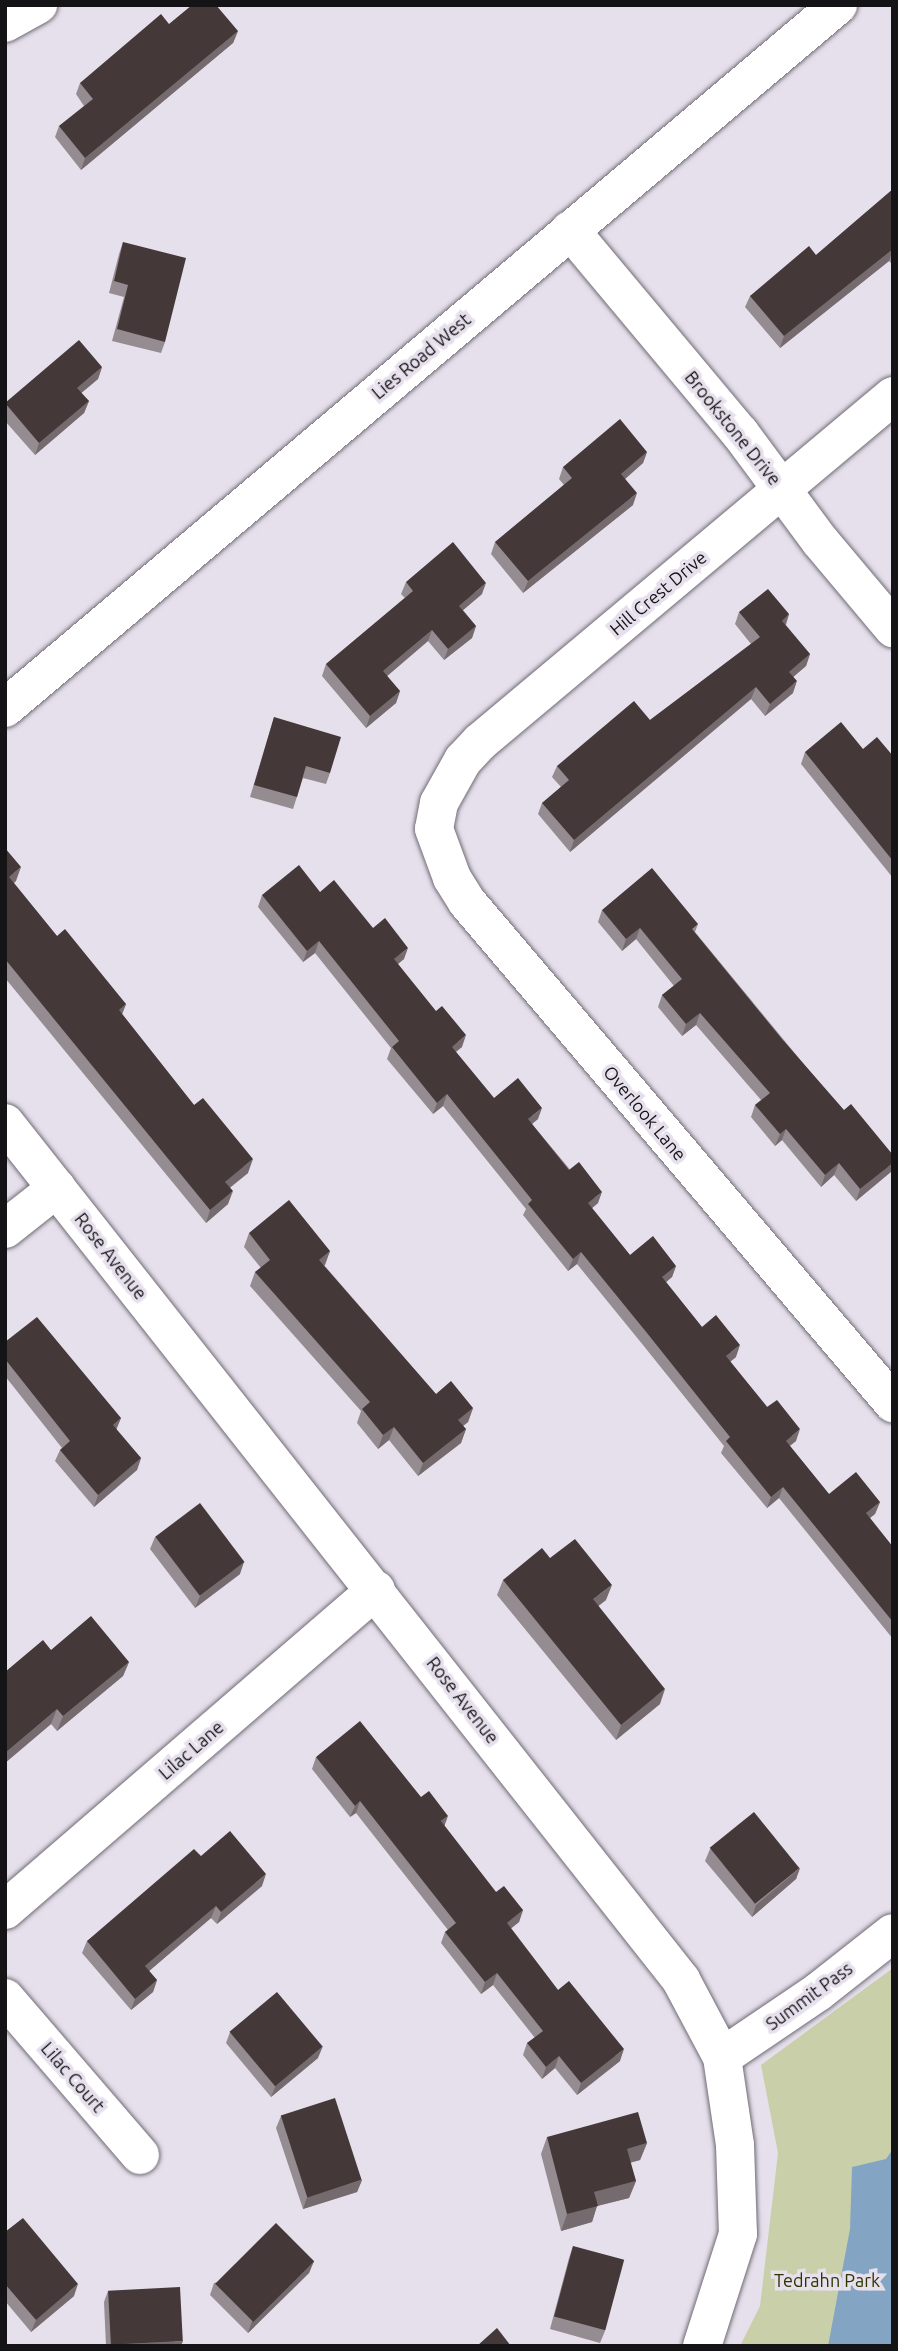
<!DOCTYPE html>
<style>
body{margin:0}
#map{position:relative;width:898px;height:2351px;overflow:hidden;background:#e6e0ec;font-family:Ubuntu,sans-serif}
div>[style]{position:absolute}
.green>*{inset:0;background:#c9d0a9}
.water>*{inset:0;background:#83a5c3}
.roads{filter:drop-shadow(0 0 2px #706b75) drop-shadow(0 0 2px #706b75)}
.minor>*{height:38px;margin:-19px;padding:0 19px;transform-origin:19px;border-radius:19px;background:#fff}
.wall>*{inset:0;background:#958c92}
.shaded-wall>*{inset:0;background:#756b6e}
.building>*{inset:0;background:#443938;transform-origin:0 0}
span{translate:-50% -50%;white-space:nowrap;text-align:center;line-height:1.15;-webkit-text-stroke:7px #e6e0ec;paint-order:stroke}
.street-label{font-size:18px;color:#141316}
.park-label{font-size:18px;color:#2e3401}
.frame{position:absolute;inset:0;border:7px solid #141316;pointer-events:none}
</style>
<div id="map">
<div class="green">
<div style="clip-path:polygon(893px 1968px,893px 2346px,740px 2346px,760px 2306px,778px 2153px,761px 2065px)"></div>
</div>
<div class="water">
<div style="clip-path:polygon(893px 2149px,893px 2346px,828px 2346px,850px 2229px,852px 2167px,886px 2159px)"></div>
</div>
<div class="roads">
<div class="minor">
<div style="left:5px;top:23px;width:38px;rotate:-29deg"></div>
<div style="left:570px;top:230px;width:265px;rotate:50.1deg"></div>
<div style="left:740px;top:433px;width:134px;rotate:53.5deg"></div>
<div style="left:820px;top:541px;width:114px;rotate:50deg"></div>
<div style="left:893px;top:396px;width:539px;rotate:140.04deg"></div>
<div style="left:480px;top:742px;width:25px;rotate:133deg"></div>
<div style="left:463px;top:760px;width:49px;rotate:119.2deg"></div>
<div style="left:439px;top:803px;width:26px;rotate:101deg"></div>
<div style="left:434px;top:829px;width:52px;rotate:69.8deg"></div>
<div style="left:452px;top:878px;width:28px;rotate:58deg"></div>
<div style="left:467px;top:902px;width:658px;rotate:49.63deg"></div>
<div style="left:5px;top:708px;width:1090px;rotate:-40.16deg"></div>
<div style="left:5px;top:1123px;width:1092px;rotate:51.73deg"></div>
<div style="left:681px;top:1980px;width:87px;rotate:62deg"></div>
<div style="left:722px;top:2057px;width:89px;rotate:81.6deg"></div>
<div style="left:735px;top:2145px;width:89px;rotate:88.1deg"></div>
<div style="left:738px;top:2234px;width:118px;rotate:107.8deg"></div>
<div style="left:5px;top:1229px;width:66px;rotate:-38.3deg"></div>
<div style="left:5px;top:1910px;width:490px;rotate:-40.8deg"></div>
<div style="left:5px;top:1998px;width:207px;rotate:49.3deg"></div>
<div style="left:722px;top:2057px;width:116px;rotate:-34.1deg"></div>
<div style="left:818px;top:1992px;width:95px;rotate:-38.2deg"></div>
</div>
</div>
<div class="wall">
<div style="clip-path:polygon(169px 24px,238px 31px,233px 43px,81px 170px,55px 137px,59px 126px,84px 106px,76px 94px,80px 83px)"></div>
<div style="clip-path:polygon(893px 189px,893px 265px,889px 261px,780px 348px,745px 307px,750px 296px,816px 255px)"></div>
<div style="clip-path:polygon(123px 242px,165px 342px,161px 353px,112px 341px,124px 297px,109px 293px,119px 254px)"></div>
<div style="clip-path:polygon(102px 367px,98px 379px,81px 393px,89px 401px,84px 413px,35px 455px,5px 421px,5px 403px)"></div>
<div style="clip-path:polygon(647px 452px,643px 463px,625px 479px,633px 505px,523px 593px,491px 554px,495px 542px,564px 485px,559px 479px,563px 467px)"></div>
<div style="clip-path:polygon(406px 582px,482px 594px,463px 610px,476px 626px,472px 638px,444px 660px,428px 641px,387px 676px,400px 691px,396px 703px,366px 728px,322px 676px,326px 664px,405px 598px,401px 594px)"></div>
<div style="clip-path:polygon(739px 612px,789px 614px,786px 625px,810px 654px,806px 666px,793px 677px,793px 693px,765px 716px,751px 699px,570px 852px,538px 814px,542px 803px,561px 787px,552px 777px,557px 766px,650px 720px,751px 644px,735px 624px)"></div>
<div style="clip-path:polygon(274px 717px,330px 773px,326px 784px,303px 778px,293px 809px,250px 797px)"></div>
<div style="clip-path:polygon(863px 749px,893px 756px,893px 878px,801px 764px,805px 752px)"></div>
<div style="clip-path:polygon(5px 848px,16px 881px,14px 883px,57px 936px,126px 1004px,122px 1014px,248px 1173px,230px 1188px,228px 1204px,206px 1223px,5px 978px)"></div>
<div style="clip-path:polygon(320px 892px,373px 928px,404px 959px,398px 964px,462px 1047px,456px 1052px,494px 1098px,538px 1119px,532px 1124px,598px 1203px,592px 1208px,630px 1255px,676px 1266px,672px 1277px,666px 1282px,702px 1327px,736px 1357px,730px 1362px,796px 1441px,790px 1446px,829px 1494px,880px 1502px,875px 1514px,870px 1518px,893px 1547px,893px 1639px,779px 1498px,767px 1508px,721px 1453px,724px 1446px,643px 1345px,577px 1264px,568px 1271px,523px 1215px,526px 1209px,443px 1106px,433px 1114px,387px 1059px,391px 1048px,315px 953px,303px 962px,258px 907px,262px 895px)"></div>
<div style="clip-path:polygon(602px 910px,698px 924px,695px 932px,892px 1171px,856px 1201px,834px 1175px,821px 1187px,782px 1140px,775px 1146px,751px 1117px,755px 1105px,761px 1100px,696px 1025px,682px 1036px,658px 1007px,662px 995px,674px 986px,636px 939px,622px 951px,598px 922px)"></div>
<div style="clip-path:polygon(249px 1233px,330px 1251px,324px 1265px,436px 1394px,473px 1408px,468px 1422px,463px 1426px,466px 1429px,461px 1443px,418px 1476px,389px 1440px,378px 1449px,357px 1423px,361px 1411px,250px 1286px,255px 1272px,261px 1268px,244px 1247px)"></div>
<div style="clip-path:polygon(5px 1342px,121px 1418px,116px 1430px,141px 1458px,137px 1470px,94px 1507px,55px 1461px,60px 1450px,62px 1448px,5px 1376px)"></div>
<div style="clip-path:polygon(155px 1537px,240px 1574px,195px 1608px,150px 1549px)"></div>
<div style="clip-path:polygon(550px 1558px,606px 1600px,598px 1606px,660px 1704px,616px 1740px,497px 1595px,503px 1580px)"></div>
<div style="clip-path:polygon(51px 1650px,129px 1662px,123px 1676px,57px 1731px,51px 1724px,5px 1763px,5px 1672px)"></div>
<div style="clip-path:polygon(316px 1757px,444px 1826px,496px 1892px,523px 1910px,519px 1922px,511px 1928px,558px 1990px,620px 2061px,577px 2095px,555px 2068px,542px 2079px,523px 2055px,527px 2043px,535px 2038px,493px 1985px,481px 1994px,441px 1943px,445px 1932px,448px 1930px,356px 1813px,350px 1817px,312px 1769px)"></div>
<div style="clip-path:polygon(710px 1849px,800px 1868px,796px 1879px,752px 1917px,705px 1861px)"></div>
<div style="clip-path:polygon(201px 1856px,262px 1886px,217px 1924px,211px 1918px,149px 1971px,157px 1980px,153px 1992px,131px 2010px,82px 1953px,87px 1941px)"></div>
<div style="clip-path:polygon(230px 2032px,318px 2058px,271px 2097px,226px 2043px)"></div>
<div style="clip-path:polygon(281px 2116px,362px 2180px,357px 2192px,303px 2209px,276px 2128px)"></div>
<div style="clip-path:polygon(547px 2137px,647px 2143px,640px 2160px,630px 2163px,636px 2181px,629px 2198px,597px 2206px,592px 2222px,561px 2231px,541px 2154px)"></div>
<div style="clip-path:polygon(5px 2232px,74px 2296px,31px 2332px,5px 2301px)"></div>
<div style="clip-path:polygon(573px 2246px,605px 2331px,600px 2343px,550px 2329px,569px 2258px)"></div>
<div style="clip-path:polygon(314px 2261px,309px 2273px,248px 2333px,210px 2295px,214px 2283px)"></div>
<div style="clip-path:polygon(108px 2291px,181px 2346px,106px 2346px,104px 2302px)"></div>
</div>
<div class="shaded-wall">
<div style="clip-path:polygon(238px 31px,233px 43px,81px 170px,85px 158px)"></div>
<div style="clip-path:polygon(893px 249px,889px 261px,780px 348px,784px 336px)"></div>
<div style="clip-path:polygon(102px 367px,98px 379px,73px 400px,77px 388px)"></div>
<div style="clip-path:polygon(89px 401px,84px 413px,35px 455px,39px 443px)"></div>
<div style="clip-path:polygon(647px 452px,643px 463px,617px 486px,621px 474px)"></div>
<div style="clip-path:polygon(637px 493px,633px 505px,523px 593px,528px 581px)"></div>
<div style="clip-path:polygon(486px 583px,482px 594px,455px 617px,459px 606px)"></div>
<div style="clip-path:polygon(789px 614px,785px 626px,782px 621px)"></div>
<div style="clip-path:polygon(476px 626px,472px 638px,444px 660px,448px 649px)"></div>
<div style="clip-path:polygon(432px 630px,428px 641px,379px 683px,383px 671px)"></div>
<div style="clip-path:polygon(810px 654px,806px 666px,785px 684px,789px 672px)"></div>
<div style="clip-path:polygon(797px 681px,793px 693px,765px 716px,770px 704px)"></div>
<div style="clip-path:polygon(756px 687px,751px 699px,570px 852px,574px 840px)"></div>
<div style="clip-path:polygon(400px 691px,396px 703px,366px 728px,370px 716px)"></div>
<div style="clip-path:polygon(21px 867px,16px 881px,5px 890px,9px 877px)"></div>
<div style="clip-path:polygon(640px 928px,636px 939px,622px 951px,626px 939px)"></div>
<div style="clip-path:polygon(319px 941px,315px 953px,303px 962px,307px 951px)"></div>
<div style="clip-path:polygon(408px 948px,404px 959px,389px 971px,394px 959px)"></div>
<div style="clip-path:polygon(126px 1004px,121px 1017px,119px 1010px)"></div>
<div style="clip-path:polygon(700px 1013px,696px 1025px,682px 1036px,686px 1024px)"></div>
<div style="clip-path:polygon(466px 1035px,462px 1047px,447px 1058px,452px 1047px)"></div>
<div style="clip-path:polygon(447px 1094px,443px 1106px,433px 1114px,437px 1103px)"></div>
<div style="clip-path:polygon(542px 1108px,538px 1119px,523px 1131px,528px 1119px)"></div>
<div style="clip-path:polygon(786px 1129px,782px 1140px,775px 1146px,780px 1134px)"></div>
<div style="clip-path:polygon(253px 1159px,248px 1173px,220px 1195px,225px 1182px)"></div>
<div style="clip-path:polygon(839px 1163px,834px 1175px,821px 1187px,825px 1175px)"></div>
<div style="clip-path:polygon(893px 1163px,892px 1171px,856px 1201px,860px 1189px)"></div>
<div style="clip-path:polygon(233px 1191px,228px 1204px,206px 1223px,210px 1210px)"></div>
<div style="clip-path:polygon(602px 1192px,598px 1203px,584px 1215px,588px 1203px)"></div>
<div style="clip-path:polygon(330px 1251px,325px 1265px,314px 1273px,319px 1260px)"></div>
<div style="clip-path:polygon(581px 1252px,577px 1264px,568px 1271px,573px 1259px)"></div>
<div style="clip-path:polygon(676px 1266px,672px 1277px,658px 1289px,662px 1277px)"></div>
<div style="clip-path:polygon(740px 1345px,736px 1357px,722px 1368px,726px 1356px)"></div>
<div style="clip-path:polygon(473px 1408px,468px 1422px,453px 1434px,458px 1420px)"></div>
<div style="clip-path:polygon(121px 1418px,116px 1430px,113px 1425px)"></div>
<div style="clip-path:polygon(394px 1427px,389px 1440px,378px 1449px,383px 1435px)"></div>
<div style="clip-path:polygon(466px 1429px,461px 1443px,418px 1476px,423px 1463px)"></div>
<div style="clip-path:polygon(800px 1429px,796px 1441px,781px 1452px,786px 1441px)"></div>
<div style="clip-path:polygon(141px 1458px,137px 1470px,94px 1507px,98px 1495px)"></div>
<div style="clip-path:polygon(783px 1487px,779px 1498px,767px 1508px,771px 1497px)"></div>
<div style="clip-path:polygon(880px 1502px,875px 1514px,861px 1525px,866px 1513px)"></div>
<div style="clip-path:polygon(244px 1562px,240px 1574px,195px 1608px,200px 1596px)"></div>
<div style="clip-path:polygon(612px 1585px,606px 1600px,588px 1614px,593px 1599px)"></div>
<div style="clip-path:polygon(129px 1662px,123px 1676px,57px 1731px,63px 1716px)"></div>
<div style="clip-path:polygon(665px 1689px,660px 1704px,616px 1740px,621px 1725px)"></div>
<div style="clip-path:polygon(57px 1709px,51px 1724px,5px 1763px,5px 1753px)"></div>
<div style="clip-path:polygon(360px 1801px,356px 1813px,350px 1817px,355px 1806px)"></div>
<div style="clip-path:polygon(448px 1816px,444px 1827px,441px 1821px)"></div>
<div style="clip-path:polygon(800px 1868px,796px 1879px,752px 1917px,756px 1905px)"></div>
<div style="clip-path:polygon(266px 1874px,262px 1886px,217px 1924px,221px 1912px)"></div>
<div style="clip-path:polygon(216px 1906px,211px 1918px,141px 1978px,145px 1966px)"></div>
<div style="clip-path:polygon(523px 1910px,519px 1922px,503px 1935px,507px 1923px)"></div>
<div style="clip-path:polygon(497px 1973px,493px 1985px,481px 1994px,485px 1982px)"></div>
<div style="clip-path:polygon(157px 1980px,153px 1992px,131px 2010px,135px 1999px)"></div>
<div style="clip-path:polygon(323px 2046px,318px 2058px,271px 2097px,276px 2085px)"></div>
<div style="clip-path:polygon(624px 2049px,620px 2061px,577px 2095px,581px 2083px)"></div>
<div style="clip-path:polygon(559px 2056px,555px 2068px,542px 2079px,546px 2067px)"></div>
<div style="clip-path:polygon(647px 2143px,640px 2160px,620px 2165px,627px 2149px)"></div>
<div style="clip-path:polygon(362px 2180px,357px 2192px,303px 2209px,307px 2197px)"></div>
<div style="clip-path:polygon(636px 2181px,629px 2198px,597px 2206px,592px 2222px,561px 2231px,567px 2214px,594px 2192px)"></div>
<div style="clip-path:polygon(314px 2261px,309px 2273px,248px 2333px,252px 2321px)"></div>
<div style="clip-path:polygon(78px 2284px,74px 2296px,31px 2332px,36px 2320px)"></div>
<div style="clip-path:polygon(183px 2341px,181px 2346px,111px 2346px,111px 2345px)"></div>
</div>
<div class="building">
<div style="clip-path:polygon(192px 5px,216px 5px,238px 31px,85px 158px,59px 126px,93px 99px,80px 83px,161px 14px,169px 24px)"></div>
<div style="clip-path:polygon(893px 189px,893px 249px,784px 336px,750px 296px,809px 246px,816px 255px)"></div>
<div style="clip-path:polygon(123px 242px,186px 258px,165px 342px,117px 329px,128px 285px,114px 281px)"></div>
<div style="clip-path:polygon(79px 340px,102px 367px,77px 388px,89px 401px,39px 443px,5px 403px)"></div>
<div style="clip-path:polygon(620px 419px,647px 452px,621px 474px,637px 493px,528px 581px,495px 542px,572px 478px,563px 467px)"></div>
<div style="clip-path:polygon(453px 542px,486px 583px,459px 606px,476px 626px,448px 649px,432px 630px,383px 671px,400px 691px,370px 716px,326px 664px,413px 591px,406px 582px)"></div>
<div style="clip-path:polygon(768px 589px,789px 614px,782px 621px,810px 654px,789px 672px,797px 681px,770px 704px,756px 687px,574px 840px,542px 803px,569px 780px,557px 766px,634px 701px,650px 720px,760px 637px,739px 612px)"></div>
<div style="clip-path:polygon(274px 717px,341px 737px,330px 773px,306px 766px,297px 797px,254px 785px)"></div>
<div style="clip-path:polygon(841px 722px,863px 749px,877px 737px,893px 756px,893px 861px,805px 752px)"></div>
<div style="clip-path:polygon(5px 848px,21px 867px,9px 877px,57px 936px,65px 929px,126px 1004px,119px 1010px,194px 1105px,203px 1098px,253px 1159px,225px 1182px,233px 1191px,210px 1210px,5px 959px)"></div>
<div style="clip-path:polygon(299px 865px,320px 892px,334px 880px,373px 928px,385px 918px,408px 948px,394px 959px,436px 1011px,442px 1006px,466px 1035px,452px 1047px,494px 1098px,518px 1078px,542px 1108px,528px 1119px,569px 1170px,579px 1162px,602px 1192px,588px 1203px,630px 1255px,653px 1236px,676px 1266px,662px 1277px,702px 1327px,716px 1315px,740px 1345px,726px 1356px,767px 1407px,777px 1400px,800px 1429px,786px 1441px,829px 1494px,856px 1472px,880px 1502px,866px 1513px,893px 1547px,893px 1622px,783px 1487px,771px 1497px,726px 1441px,730px 1437px,647px 1333px,581px 1252px,573px 1259px,528px 1204px,532px 1200px,447px 1094px,437px 1103px,392px 1047px,399px 1041px,319px 941px,307px 951px,262px 895px)"></div>
<div style="clip-path:polygon(652px 868px,698px 924px,692px 929px,782px 1039px,844px 1110px,851px 1104px,893px 1155px,893px 1163px,860px 1189px,839px 1163px,825px 1175px,786px 1129px,780px 1134px,755px 1105px,770px 1093px,700px 1013px,686px 1024px,662px 995px,682px 979px,640px 928px,626px 939px,602px 910px)"></div>
<div style="clip-path:polygon(289px 1200px,330px 1251px,319px 1260px,436px 1394px,451px 1381px,473px 1408px,458px 1420px,466px 1429px,423px 1463px,394px 1427px,383px 1435px,362px 1409px,370px 1402px,255px 1272px,270px 1260px,249px 1233px)"></div>
<div style="clip-path:polygon(37px 1317px,121px 1418px,113px 1425px,141px 1458px,98px 1495px,60px 1450px,70px 1441px,5px 1359px,5px 1342px)"></div>
<div style="left:200px;top:1503px;width:74px;height:56px;rotate:53deg"></div>
<div style="clip-path:polygon(575px 1539px,612px 1585px,593px 1599px,665px 1689px,621px 1725px,503px 1580px,542px 1548px,550px 1558px)"></div>
<div style="clip-path:polygon(91px 1616px,129px 1662px,63px 1716px,57px 1709px,5px 1753px,5px 1672px,43px 1640px,51px 1650px)"></div>
<div style="clip-path:polygon(360px 1721px,421px 1797px,429px 1791px,448px 1816px,441px 1821px,496px 1892px,504px 1886px,523px 1910px,507px 1923px,558px 1990px,569px 1981px,624px 2049px,581px 2083px,559px 2056px,546px 2067px,527px 2043px,543px 2031px,497px 1973px,485px 1982px,445px 1932px,456px 1923px,360px 1801px,355px 1806px,316px 1757px)"></div>
<div style="left:754px;top:1812px;width:72px;height:57px;rotate:51deg"></div>
<div style="clip-path:polygon(230px 1831px,266px 1874px,221px 1912px,216px 1906px,145px 1966px,157px 1980px,135px 1999px,87px 1941px,194px 1849px,201px 1856px)"></div>
<div style="left:277px;top:1992px;width:71px;height:62px;rotate:50deg"></div>
<div style="left:335px;top:2098px;width:86px;height:57px;rotate:72deg"></div>
<div style="clip-path:polygon(638px 2112px,647px 2143px,627px 2149px,636px 2181px,594px 2192px,598px 2206px,567px 2214px,547px 2137px)"></div>
<div style="clip-path:polygon(23px 2218px,78px 2284px,36px 2320px,5px 2284px,5px 2232px)"></div>
<div style="left:276px;top:2223px;width:54px;height:86px;rotate:45deg"></div>
<div style="left:573px;top:2246px;width:53px;height:73px;rotate:15deg"></div>
<div style="left:180px;top:2287px;width:54px;height:72px;rotate:87deg"></div>
<div style="clip-path:polygon(497px 2328px,511px 2346px,477px 2346px)"></div>
</div>
<div class="street-label">
<span style="left:421px;top:356px;rotate:-40deg">Lies Road West</span>
<span style="left:733px;top:428px;rotate:51deg">Brookstone Drive</span>
<span style="left:658px;top:593px;rotate:-40deg">Hill Crest Drive</span>
<span style="left:645px;top:1113px;rotate:50deg">Overlook Lane</span>
<span style="left:111px;top:1256px;rotate:52deg">Rose Avenue</span>
<span style="left:463px;top:1700px;rotate:52deg">Rose Avenue</span>
<span style="left:191px;top:1750px;rotate:-41deg">Lilac Lane</span>
<span style="left:809px;top:1996px;rotate:-36deg">Summit Pass</span>
<span style="left:73px;top:2077px;rotate:49deg">Lilac Court</span>
</div>
<div class="park-label">
<span style="left:827px;top:2280px">Tedrahn Park</span>
</div>
<div class="frame"></div>
</div>
